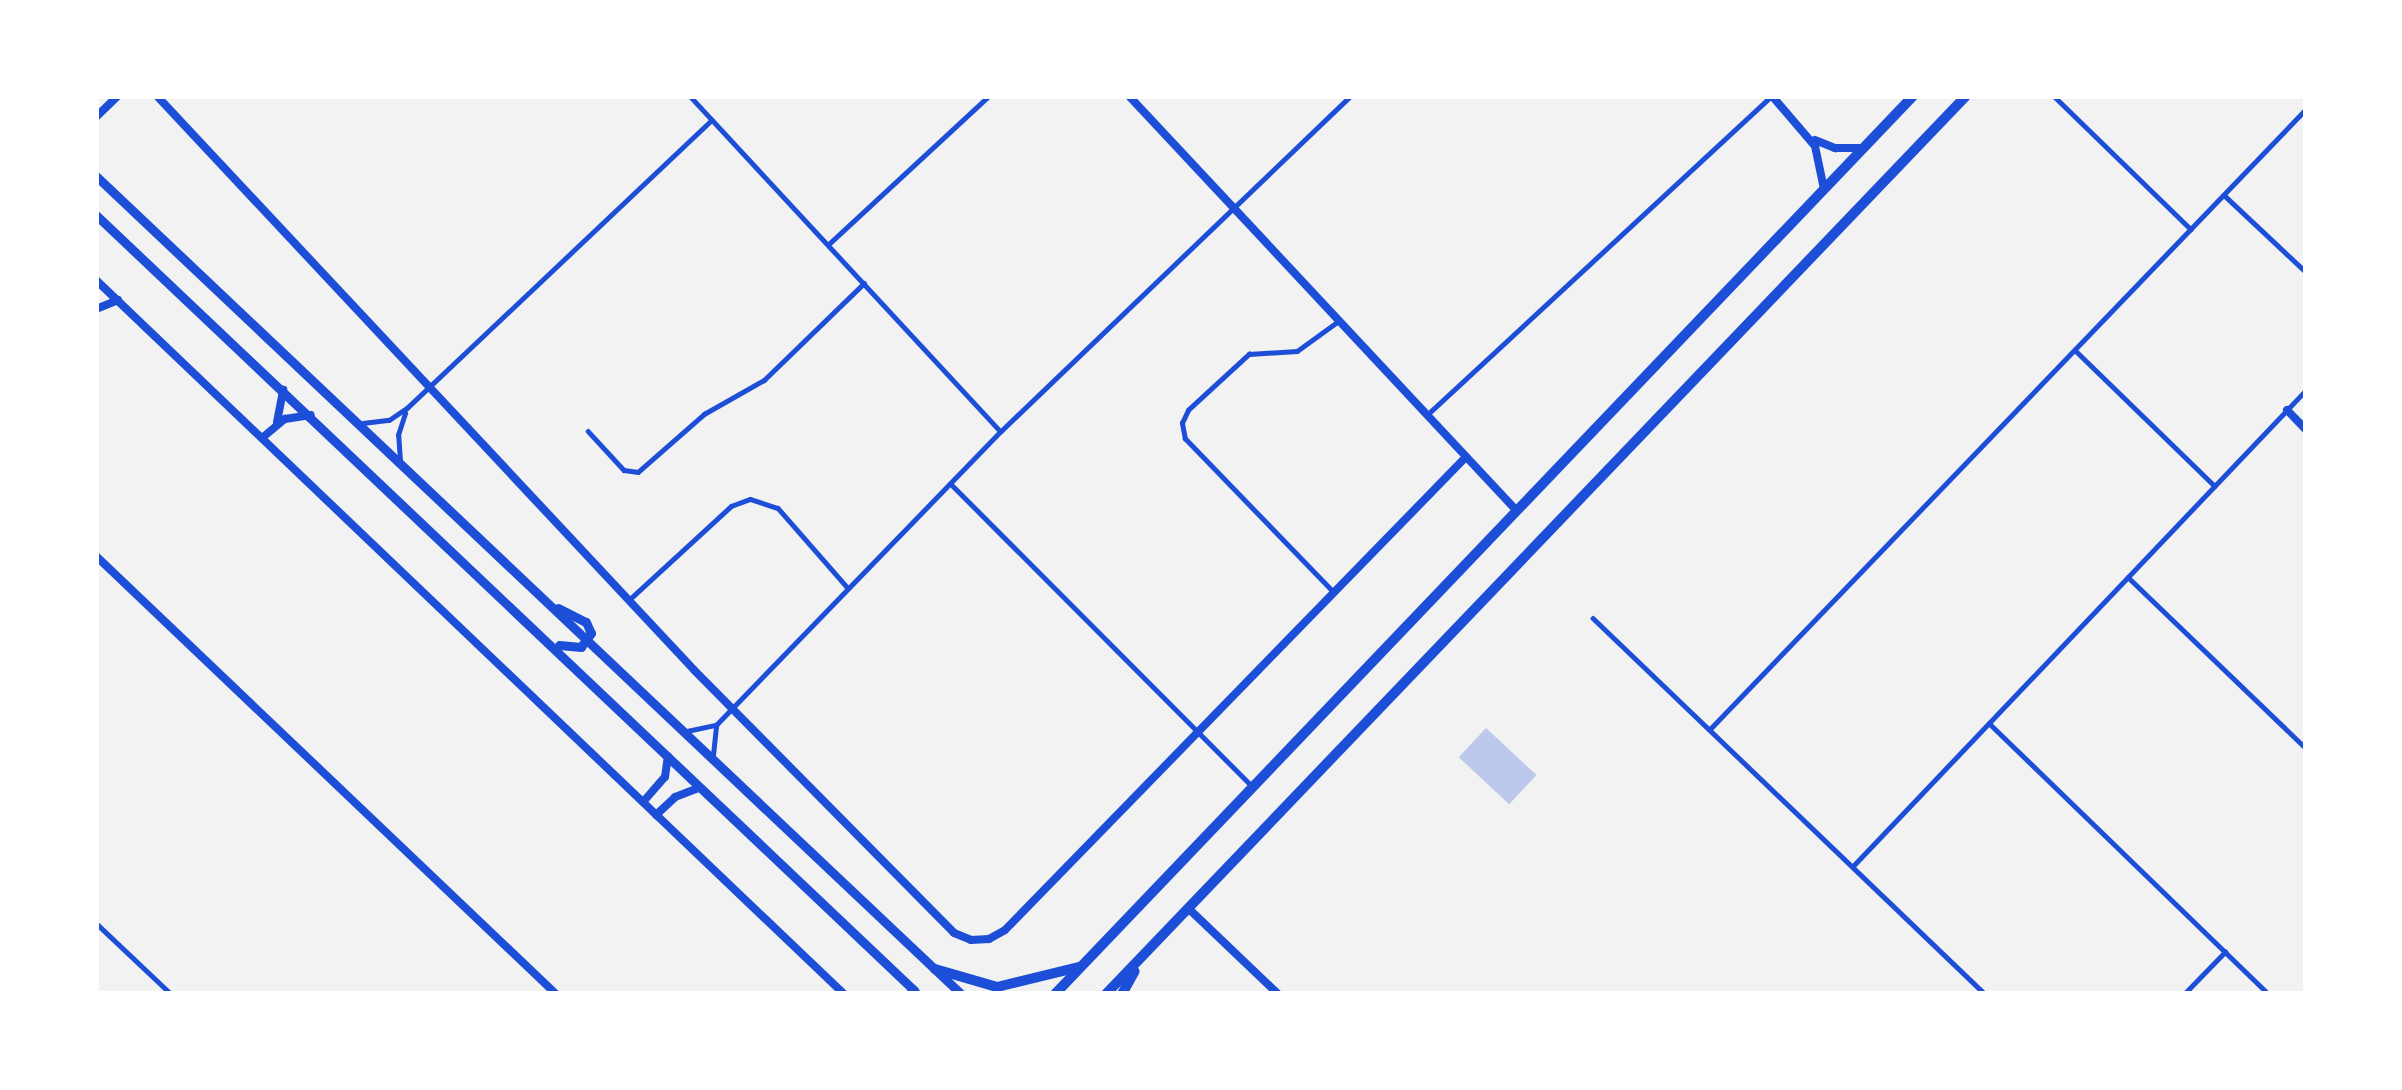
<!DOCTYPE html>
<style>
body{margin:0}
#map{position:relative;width:2402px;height:1090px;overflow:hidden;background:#f2f2f2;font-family:Commissioner,sans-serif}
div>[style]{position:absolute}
.building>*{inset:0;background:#bdc9ec;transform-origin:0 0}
.service>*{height:4.5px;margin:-2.25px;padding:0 2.25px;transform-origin:2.25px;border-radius:2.25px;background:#1d4ed8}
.minor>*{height:8px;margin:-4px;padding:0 4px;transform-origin:4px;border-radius:4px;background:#1d4ed8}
.tertiary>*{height:9px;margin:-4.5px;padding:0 4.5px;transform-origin:4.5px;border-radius:4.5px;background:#1d4ed8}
.secondary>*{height:10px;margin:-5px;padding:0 5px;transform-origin:5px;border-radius:5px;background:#1d4ed8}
span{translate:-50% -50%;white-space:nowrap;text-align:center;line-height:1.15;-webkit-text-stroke:9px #fff;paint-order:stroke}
.frame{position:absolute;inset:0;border:99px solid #fff;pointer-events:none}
</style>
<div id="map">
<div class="building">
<div style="left:1486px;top:728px;width:69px;height:40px;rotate:43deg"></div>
</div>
<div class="service">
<div style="left:690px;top:96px;width:456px;rotate:47.2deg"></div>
<div style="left:2054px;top:96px;width:191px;rotate:44.2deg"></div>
<div style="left:2224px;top:195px;width:112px;rotate:43.2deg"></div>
<div style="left:830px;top:243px;width:217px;rotate:-42.8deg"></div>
<div style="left:2075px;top:350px;width:195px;rotate:44.2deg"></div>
<div style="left:1428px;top:414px;width:468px;rotate:-42.8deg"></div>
<div style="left:363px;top:423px;width:26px;rotate:-7deg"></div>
<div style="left:389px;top:420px;width:22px;rotate:-34deg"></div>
<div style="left:407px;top:408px;width:419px;rotate:-43.4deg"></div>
<div style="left:588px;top:431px;width:53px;rotate:47.3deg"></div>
<div style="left:624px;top:470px;width:14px;rotate:8deg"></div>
<div style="left:638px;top:472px;width:88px;rotate:-41.3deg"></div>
<div style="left:704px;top:414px;width:69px;rotate:-29.5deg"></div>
<div style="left:764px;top:380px;width:139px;rotate:-44.1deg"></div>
<div style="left:400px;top:461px;width:26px;rotate:-94deg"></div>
<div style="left:398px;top:435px;width:23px;rotate:-72deg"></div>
<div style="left:951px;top:484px;width:426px;rotate:45.1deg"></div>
<div style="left:2128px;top:577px;width:247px;rotate:43.9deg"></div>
<div style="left:1333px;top:592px;width:213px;rotate:-134deg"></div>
<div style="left:1185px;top:439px;width:16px;rotate:-101deg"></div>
<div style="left:1182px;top:423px;width:14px;rotate:-65deg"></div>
<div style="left:1188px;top:410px;width:83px;rotate:-42.6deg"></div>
<div style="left:1249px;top:354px;width:48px;rotate:-3.6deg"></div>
<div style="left:1297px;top:351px;width:49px;rotate:-35.9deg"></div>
<div style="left:630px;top:599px;width:137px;rotate:-42.6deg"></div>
<div style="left:731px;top:506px;width:20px;rotate:-20deg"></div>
<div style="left:750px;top:499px;width:29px;rotate:18deg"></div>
<div style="left:778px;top:508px;width:106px;rotate:48.8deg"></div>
<div style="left:1593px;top:618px;width:543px;rotate:43.81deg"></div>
<div style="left:1989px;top:723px;width:390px;rotate:44.1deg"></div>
<div style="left:1710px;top:729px;width:860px;rotate:-46.13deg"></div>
<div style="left:687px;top:731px;width:30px;rotate:-12deg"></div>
<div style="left:716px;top:725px;width:409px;rotate:-45.9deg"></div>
<div style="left:1001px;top:431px;width:484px;rotate:-43.8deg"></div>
<div style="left:713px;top:755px;width:30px;rotate:-84deg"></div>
<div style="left:1853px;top:866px;width:657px;rotate:-46.42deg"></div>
<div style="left:96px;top:923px;width:103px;rotate:43.4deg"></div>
<div style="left:2184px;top:994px;width:59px;rotate:-45.7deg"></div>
</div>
<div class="minor">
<div style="left:157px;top:96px;width:787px;rotate:46.9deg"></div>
<div style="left:695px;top:671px;width:368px;rotate:45.3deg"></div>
<div style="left:954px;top:933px;width:18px;rotate:22deg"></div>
<div style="left:971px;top:940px;width:18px;rotate:-3deg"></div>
<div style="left:989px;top:939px;width:18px;rotate:-29deg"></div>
<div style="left:1005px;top:930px;width:660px;rotate:-45.74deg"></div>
<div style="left:1129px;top:96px;width:567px;rotate:46.93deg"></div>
<div style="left:1772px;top:96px;width:66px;rotate:49.3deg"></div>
<div style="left:1815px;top:146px;width:44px;rotate:78.2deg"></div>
<div style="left:96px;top:117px;width:30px;rotate:-44deg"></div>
<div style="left:1815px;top:140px;width:22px;rotate:22deg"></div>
<div style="left:1835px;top:148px;width:28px"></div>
<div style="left:96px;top:280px;width:1034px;rotate:43.67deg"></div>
<div style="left:96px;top:309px;width:24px;rotate:-22deg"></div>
<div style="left:2287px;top:410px;width:28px;rotate:46deg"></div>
<div style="left:277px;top:422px;width:33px;rotate:-79deg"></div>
<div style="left:262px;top:438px;width:30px;rotate:-40deg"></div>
<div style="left:285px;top:419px;width:26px;rotate:-9deg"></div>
<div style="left:96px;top:556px;width:635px;rotate:43.6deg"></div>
<div style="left:643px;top:802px;width:33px;rotate:-49deg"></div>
<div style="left:665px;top:777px;width:21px;rotate:-82deg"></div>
<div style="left:656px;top:815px;width:26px;rotate:-43deg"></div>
<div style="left:675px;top:797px;width:26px;rotate:-21deg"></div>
<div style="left:1189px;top:909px;width:123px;rotate:43.7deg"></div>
</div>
<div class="tertiary">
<div style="left:96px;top:176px;width:1191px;rotate:43.4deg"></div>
<div style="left:96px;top:215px;width:1128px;rotate:43.46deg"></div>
<div style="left:558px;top:608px;width:31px;rotate:27deg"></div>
<div style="left:586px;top:622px;width:12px;rotate:66deg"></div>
<div style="left:591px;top:633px;width:17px;rotate:126deg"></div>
<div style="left:581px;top:647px;width:22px;rotate:-175deg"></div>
</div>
<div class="secondary">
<div style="left:935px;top:969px;width:65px;rotate:16.2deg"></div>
<div style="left:997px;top:987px;width:84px;rotate:-13.7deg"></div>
<div style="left:912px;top:989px;width:6px;rotate:59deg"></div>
<div style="left:1055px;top:994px;width:1242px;rotate:-46.3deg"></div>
<div style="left:1106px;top:994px;width:1243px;rotate:-46.24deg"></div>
<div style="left:1122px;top:994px;width:26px;rotate:-61deg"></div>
</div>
<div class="frame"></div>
</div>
